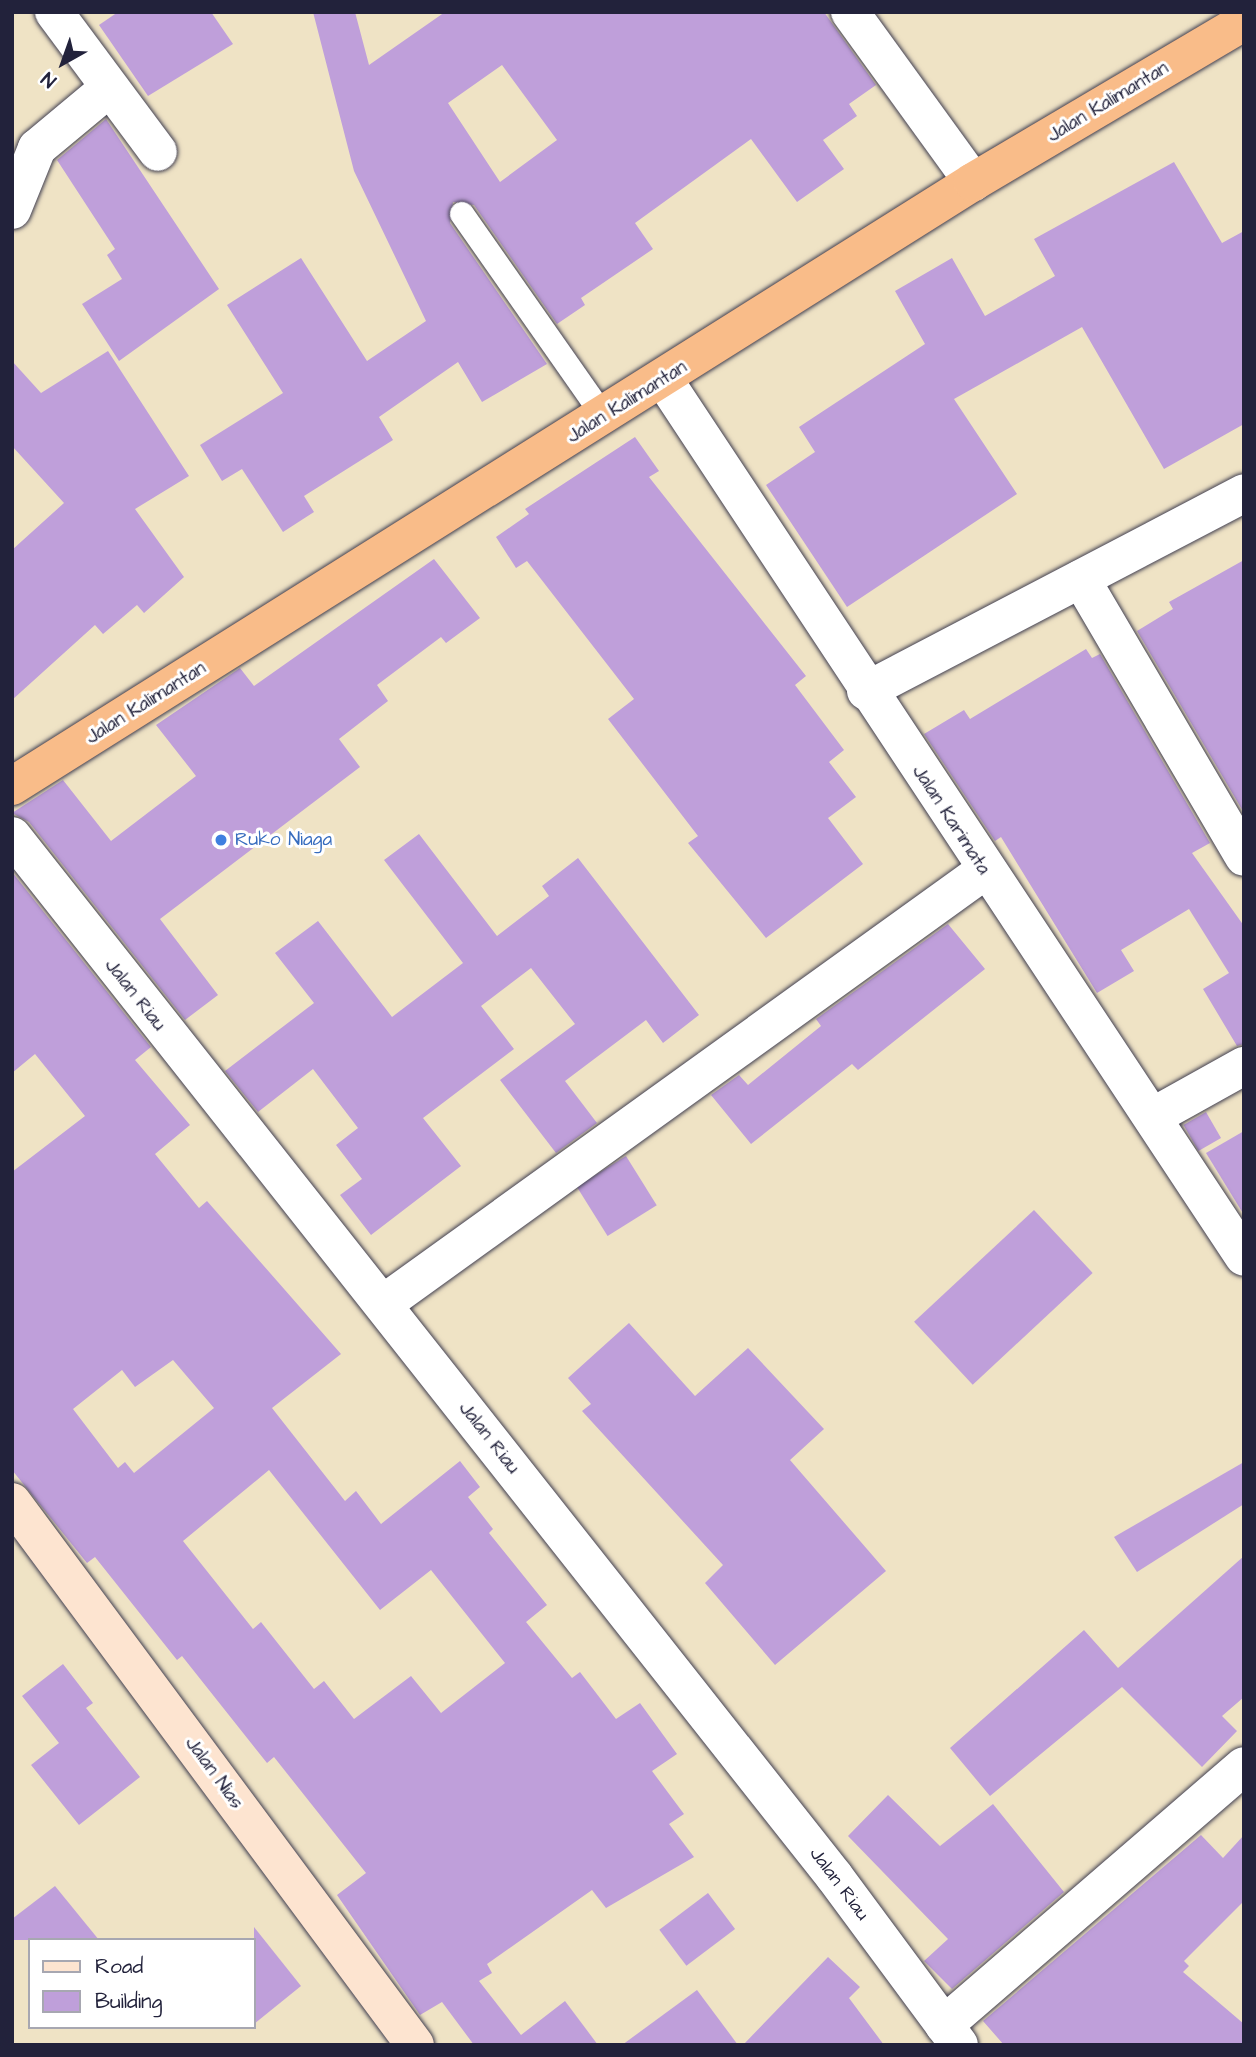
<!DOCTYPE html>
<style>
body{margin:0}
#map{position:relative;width:1256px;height:2057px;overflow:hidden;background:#efe3c5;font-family:"Architects Daughter",sans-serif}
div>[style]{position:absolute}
.building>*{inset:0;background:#bf9fda;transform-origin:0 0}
.roads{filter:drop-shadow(0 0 2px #413f50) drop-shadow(0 0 2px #413f50)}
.lane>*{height:24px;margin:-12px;padding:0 12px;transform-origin:12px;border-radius:12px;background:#fff}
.street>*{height:38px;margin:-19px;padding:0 19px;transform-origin:19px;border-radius:19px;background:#fff}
.secondary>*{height:38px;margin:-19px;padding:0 19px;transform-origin:19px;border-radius:19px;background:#fde4d0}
.highway>*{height:38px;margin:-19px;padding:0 19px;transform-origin:19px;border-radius:19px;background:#f9bc89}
.dots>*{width:19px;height:19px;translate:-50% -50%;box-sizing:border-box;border:4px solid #fff;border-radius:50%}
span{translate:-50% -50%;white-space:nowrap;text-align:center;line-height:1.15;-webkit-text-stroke:6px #fff;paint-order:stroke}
.street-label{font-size:19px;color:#22223b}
.shop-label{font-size:19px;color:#366cbe}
.left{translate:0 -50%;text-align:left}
.frame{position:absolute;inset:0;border:14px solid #22223b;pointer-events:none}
.legend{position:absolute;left:28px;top:1938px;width:228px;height:91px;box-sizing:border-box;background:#fff;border:2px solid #a7a7b1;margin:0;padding:9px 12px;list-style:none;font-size:21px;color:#22223b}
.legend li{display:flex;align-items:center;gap:14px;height:35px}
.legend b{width:35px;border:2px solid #a7a7b1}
.north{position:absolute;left:28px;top:28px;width:70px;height:70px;-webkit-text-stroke:5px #fff;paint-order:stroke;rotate:220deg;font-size:19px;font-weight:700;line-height:28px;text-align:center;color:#22223b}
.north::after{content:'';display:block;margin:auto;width:24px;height:32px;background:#22223b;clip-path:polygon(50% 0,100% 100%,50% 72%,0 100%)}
</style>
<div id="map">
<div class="building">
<div style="clip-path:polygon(118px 12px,211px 12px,233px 44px,148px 96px,99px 25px)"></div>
<div style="clip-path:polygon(evenodd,313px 12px,355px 12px,369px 65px,445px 12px,824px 12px,876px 85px,849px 104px,857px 116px,823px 140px,844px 169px,797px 202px,751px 139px,635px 223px,653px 249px,581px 298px,585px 305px,557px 324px,474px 205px,453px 202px,450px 223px,547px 364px,482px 402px,458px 362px,379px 417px,393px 440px,304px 496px,314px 512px,283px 532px,242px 469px,222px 481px,200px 445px,283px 393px,227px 305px,301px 258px,367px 361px,426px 321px,354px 171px,313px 12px,502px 65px,557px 140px,500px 182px,448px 103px,502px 65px)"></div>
<div style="clip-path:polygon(106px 119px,219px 289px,119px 361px,82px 304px,122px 279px,107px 255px,115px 249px,57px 160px)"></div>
<div style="clip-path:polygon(1174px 162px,1222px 243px,1244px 231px,1244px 424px,1164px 469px,1082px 327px,954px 399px,1017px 494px,847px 607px,766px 485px,815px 452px,799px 427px,925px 344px,895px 291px,952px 258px,985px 316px,1055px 276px,1034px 239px)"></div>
<div style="clip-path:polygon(108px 351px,189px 476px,135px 509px,184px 577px,144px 613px,137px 605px,103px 634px,95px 625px,12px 700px,12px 550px,64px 503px,12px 446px,12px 361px,41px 393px)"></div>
<div style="clip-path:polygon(635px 437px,659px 471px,649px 477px,806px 676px,795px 685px,844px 750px,829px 762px,856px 797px,828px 818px,863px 864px,766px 938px,688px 843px,698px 836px,608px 719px,634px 699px,527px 561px,516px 568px,496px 537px,529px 514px,525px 509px)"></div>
<div style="clip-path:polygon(434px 559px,480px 618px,446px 643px,441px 637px,377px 685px,388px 701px,339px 739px,360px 767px,160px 919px,218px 995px,185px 1020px,29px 822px,12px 813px,63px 780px,111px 841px,196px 776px,156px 725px,240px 668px,254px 686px)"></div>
<div style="clip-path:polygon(1244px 560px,1244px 813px,1137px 631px,1173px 609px,1169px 602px)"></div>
<div style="clip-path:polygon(1086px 649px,1092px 658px,1100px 654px,1210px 843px,1192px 853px,1244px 926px,1244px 1044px,1237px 1046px,1203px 989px,1229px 973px,1189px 909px,1121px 950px,1134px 971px,1097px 993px,1001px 837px,995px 841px,924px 734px,964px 710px,970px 719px)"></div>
<div style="clip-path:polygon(419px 834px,497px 936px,549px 896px,542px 886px,578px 858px,699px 1015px,663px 1043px,646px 1020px,565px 1081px,597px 1123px,556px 1153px,500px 1080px,575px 1024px,531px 968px,481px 1006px,514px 1049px,423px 1118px,461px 1166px,371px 1235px,340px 1195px,362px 1179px,336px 1145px,358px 1128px,313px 1069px,258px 1112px,225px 1071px,314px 1003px,275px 953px,318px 921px,392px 1017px,463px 963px,384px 860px)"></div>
<div style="clip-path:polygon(evenodd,12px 872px,151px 1047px,135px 1060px,190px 1125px,155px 1154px,199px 1208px,207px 1201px,341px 1354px,272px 1408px,345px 1501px,356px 1491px,381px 1524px,460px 1461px,480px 1487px,468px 1497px,493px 1529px,489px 1533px,547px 1605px,526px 1622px,572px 1678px,580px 1672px,616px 1719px,640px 1703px,677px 1754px,652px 1771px,684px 1814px,669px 1824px,694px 1857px,606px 1908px,592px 1890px,487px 1964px,492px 1973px,479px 1981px,521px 2035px,565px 2001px,598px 2045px,474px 2045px,442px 2002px,420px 2015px,337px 1895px,366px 1873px,274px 1757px,267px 1763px,182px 1656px,177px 1660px,95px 1557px,87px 1563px,12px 1470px,12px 1172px,85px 1116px,35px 1054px,12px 1073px,12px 872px,173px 1360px,214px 1408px,134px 1473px,125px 1462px,118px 1468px,73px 1409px,122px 1370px,135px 1387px,173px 1360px,12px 872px,269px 1470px,380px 1610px,431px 1570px,505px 1663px,441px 1713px,411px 1676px,354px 1719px,324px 1681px,314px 1689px,261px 1622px,253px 1629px,183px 1541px,269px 1470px)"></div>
<div style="clip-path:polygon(948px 924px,985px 969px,858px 1070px,852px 1064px,751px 1144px,711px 1095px,739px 1075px,748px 1085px,821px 1026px,816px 1019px)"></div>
<div style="left:1206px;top:1112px;width:30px;height:26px;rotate:60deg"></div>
<div style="clip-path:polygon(1244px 1131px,1244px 1215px,1206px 1153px)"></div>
<div style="left:626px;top:1156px;width:58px;height:58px;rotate:58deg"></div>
<div style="left:1034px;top:1210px;width:86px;height:164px;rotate:47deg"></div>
<div style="clip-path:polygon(629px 1323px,695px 1396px,748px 1348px,824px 1429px,790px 1460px,886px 1571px,775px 1665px,705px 1583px,723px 1565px,582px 1411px,591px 1404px,568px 1378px)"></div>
<div style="clip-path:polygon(1244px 1462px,1244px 1504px,1137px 1572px,1114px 1537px)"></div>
<div style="clip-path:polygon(1244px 1556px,1244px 1697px,1222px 1716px,1237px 1731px,1202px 1767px,1122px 1687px,990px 1796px,950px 1748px,1084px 1630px,1118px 1668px)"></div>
<div style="clip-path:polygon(63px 1664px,93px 1703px,86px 1708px,140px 1777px,79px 1825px,31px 1765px,59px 1743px,22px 1696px)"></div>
<div style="clip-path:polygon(888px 1795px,940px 1846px,993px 1804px,1064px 1892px,952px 1989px,924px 1961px,948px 1939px,848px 1836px)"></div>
<div style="clip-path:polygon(1201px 1835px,1223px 1858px,1244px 1835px,1244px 1901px,1184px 1961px,1189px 1966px,1183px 1972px,1244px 2024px,1244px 2045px,1004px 2045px,983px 2021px)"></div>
<div style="clip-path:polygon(55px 1886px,99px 1940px,12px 1940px,12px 1919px)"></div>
<div style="left:708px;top:1893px;width:45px;height:61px;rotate:53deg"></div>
<div style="clip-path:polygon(254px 1927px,301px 1986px,254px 2024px)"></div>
<div style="clip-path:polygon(828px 1957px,860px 1987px,849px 1998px,884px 2045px,743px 2045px)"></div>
<div style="clip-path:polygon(697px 1990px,738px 2045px,622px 2045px)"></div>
</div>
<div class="roads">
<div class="lane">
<div style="left:462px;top:214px;width:248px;rotate:55deg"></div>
</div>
<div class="street">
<div style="left:54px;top:12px;width:174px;rotate:53.4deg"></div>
<div style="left:850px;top:12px;width:210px;rotate:54.1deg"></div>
<div style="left:12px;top:210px;width:67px;rotate:-68deg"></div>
<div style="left:37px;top:148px;width:94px;rotate:-39.8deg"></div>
<div style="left:664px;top:380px;width:1051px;rotate:56.52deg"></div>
<div style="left:1081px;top:579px;width:322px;rotate:59.6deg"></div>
<div style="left:866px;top:691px;width:427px;rotate:-27.6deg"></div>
<div style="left:12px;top:836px;width:1326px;rotate:51.68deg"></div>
<div style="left:834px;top:1876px;width:210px;rotate:53.5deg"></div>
<div style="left:1154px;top:1116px;width:103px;rotate:-29.1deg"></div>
<div style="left:383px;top:1304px;width:741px;rotate:-35.77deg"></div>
<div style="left:944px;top:2025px;width:396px;rotate:-40.8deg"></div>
</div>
<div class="secondary">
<div style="left:12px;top:1502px;width:676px;rotate:53.42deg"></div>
</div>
<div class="highway">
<div style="left:12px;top:786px;width:1135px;rotate:-32.15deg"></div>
<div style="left:973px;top:182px;width:315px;rotate:-30.6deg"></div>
</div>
</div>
<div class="dots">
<div style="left:221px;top:840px;background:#3f7fe0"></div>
</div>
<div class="street-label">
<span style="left:1108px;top:102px;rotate:-31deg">Jalan Kalimantan</span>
<span style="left:627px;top:402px;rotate:-32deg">Jalan Kalimantan</span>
<span style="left:146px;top:703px;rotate:-32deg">Jalan Kalimantan</span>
<span style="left:951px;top:820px;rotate:57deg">Jalan Karimata</span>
<span style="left:135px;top:995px;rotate:52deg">Jalan Riau</span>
<span style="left:489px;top:1438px;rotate:52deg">Jalan Riau</span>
<span style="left:214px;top:1773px;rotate:54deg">Jalan Nias</span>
<span style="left:839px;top:1884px;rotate:53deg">Jalan Riau</span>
</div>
<div class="shop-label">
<span class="left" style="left:235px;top:840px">Ruko Niaga</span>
</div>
<div class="frame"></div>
<ul class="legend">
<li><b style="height:9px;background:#fde4d0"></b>Road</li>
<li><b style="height:19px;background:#bf9fda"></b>Building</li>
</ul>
<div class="north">N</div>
</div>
